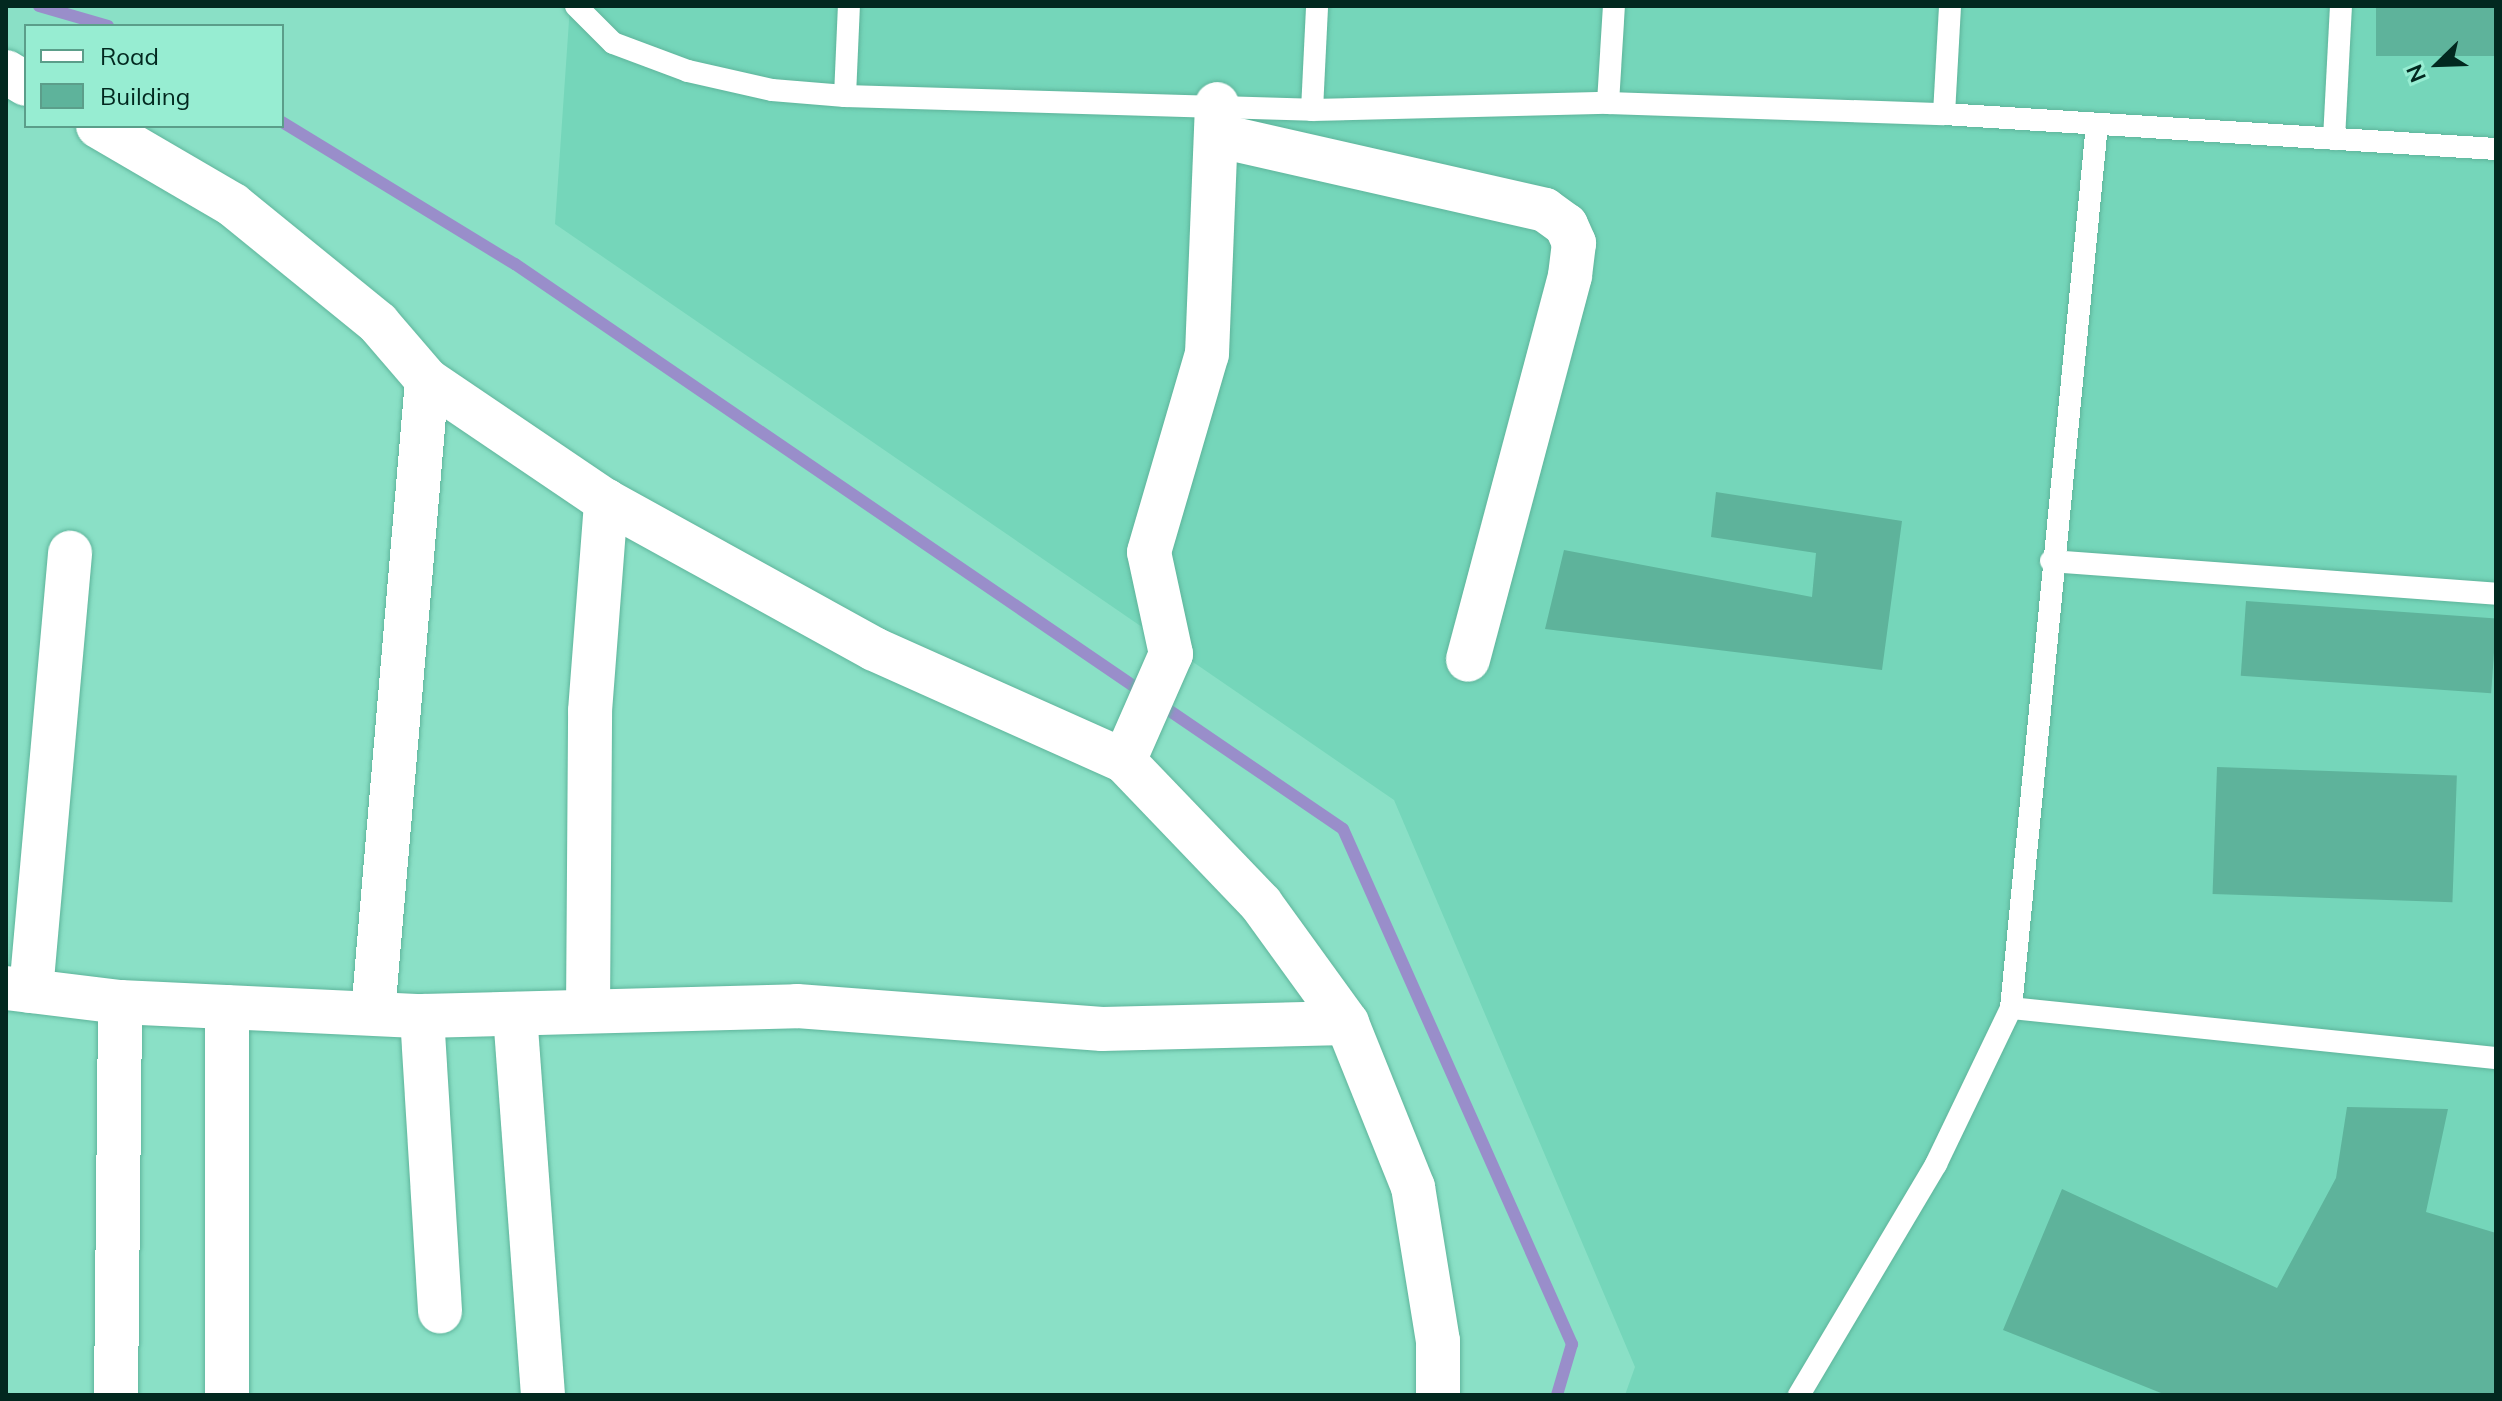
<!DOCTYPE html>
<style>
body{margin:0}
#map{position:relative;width:2502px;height:1401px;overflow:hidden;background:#8ae0c6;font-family:Mulish,sans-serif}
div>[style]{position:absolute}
.built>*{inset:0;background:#75d6ba}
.stream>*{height:12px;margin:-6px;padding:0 6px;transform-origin:6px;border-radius:6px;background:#998eca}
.building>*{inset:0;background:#5eb39b;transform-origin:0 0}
.roads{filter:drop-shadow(0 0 2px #5eb49b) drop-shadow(0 0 2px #5eb49b)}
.lane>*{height:22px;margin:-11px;padding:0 11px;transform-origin:11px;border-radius:11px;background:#fff}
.street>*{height:44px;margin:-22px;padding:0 22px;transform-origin:22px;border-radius:22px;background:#fff}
span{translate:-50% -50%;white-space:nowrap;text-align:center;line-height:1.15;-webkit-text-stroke:8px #97edd2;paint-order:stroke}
.frame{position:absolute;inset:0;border:8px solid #02281f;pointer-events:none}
.legend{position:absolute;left:24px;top:24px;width:260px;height:104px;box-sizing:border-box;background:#97edd2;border:2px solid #5b9e8a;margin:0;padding:10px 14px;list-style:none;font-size:24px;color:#02281f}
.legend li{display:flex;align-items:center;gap:16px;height:40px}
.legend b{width:40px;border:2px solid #5b9e8a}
.north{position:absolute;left:2398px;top:24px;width:80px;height:80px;-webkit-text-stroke:6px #97edd2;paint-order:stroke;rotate:247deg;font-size:22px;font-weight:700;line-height:32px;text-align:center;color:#02281f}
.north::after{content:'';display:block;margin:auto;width:28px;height:36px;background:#02281f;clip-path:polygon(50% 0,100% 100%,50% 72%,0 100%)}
</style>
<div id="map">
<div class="built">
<div style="clip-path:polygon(570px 6px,2496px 6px,2496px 1395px,1625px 1395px,1635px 1367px,1394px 800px,555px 224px)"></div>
</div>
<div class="stream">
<div style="left:39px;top:6px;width:72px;rotate:16.2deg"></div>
<div style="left:282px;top:122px;width:273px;rotate:31.4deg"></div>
<div style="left:515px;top:264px;width:1002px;rotate:34.31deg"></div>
<div style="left:1343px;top:829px;width:564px;rotate:66.03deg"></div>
<div style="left:1572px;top:1344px;width:53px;rotate:106.4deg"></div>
</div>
<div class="building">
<div style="left:2376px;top:6px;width:120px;height:50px"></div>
<div style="clip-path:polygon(1716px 492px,1902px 521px,1882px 670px,1545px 629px,1564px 550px,1812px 597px,1816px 553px,1711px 537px)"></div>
<div style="left:2246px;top:601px;width:251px;height:75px;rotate:4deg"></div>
<div style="left:2217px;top:767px;width:240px;height:127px;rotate:2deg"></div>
<div style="clip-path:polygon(2347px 1107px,2448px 1109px,2426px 1212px,2496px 1233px,2496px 1395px,2166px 1395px,2003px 1330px,2062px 1189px,2277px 1288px,2336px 1178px)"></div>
</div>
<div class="roads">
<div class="lane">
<div style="left:576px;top:6px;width:52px;rotate:45deg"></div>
<div style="left:613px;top:43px;width:80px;rotate:20.5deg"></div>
<div style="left:688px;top:71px;width:86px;rotate:12.7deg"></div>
<div style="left:772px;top:90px;width:73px;rotate:4.7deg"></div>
<div style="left:845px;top:96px;width:467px;rotate:1.7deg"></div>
<div style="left:1312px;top:110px;width:296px;rotate:-1.4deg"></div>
<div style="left:1608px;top:103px;width:336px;rotate:1.9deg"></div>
<div style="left:1944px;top:114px;width:553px;rotate:3.63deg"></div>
<div style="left:845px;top:96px;width:90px;rotate:-87.5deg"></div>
<div style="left:1608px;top:103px;width:97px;rotate:-86.5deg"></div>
<div style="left:1312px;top:110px;width:104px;rotate:-87.2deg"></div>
<div style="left:1944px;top:114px;width:108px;rotate:-86.8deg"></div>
<div style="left:2334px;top:139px;width:133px;rotate:-87deg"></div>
<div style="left:2051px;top:561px;width:446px;rotate:4.2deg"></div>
<div style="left:2011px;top:1008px;width:488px;rotate:5.9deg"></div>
<div style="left:1799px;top:1395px;width:269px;rotate:-59.3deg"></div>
<div style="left:1936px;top:1164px;width:173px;rotate:-64.3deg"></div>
<div style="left:2011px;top:1008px;width:888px;rotate:-84.44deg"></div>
</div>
<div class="street">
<div style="left:6px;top:72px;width:23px;rotate:31deg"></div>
<div style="left:98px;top:126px;width:156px;rotate:30.3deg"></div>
<div style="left:233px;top:205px;width:187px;rotate:39.1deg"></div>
<div style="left:378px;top:323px;width:75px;rotate:49.3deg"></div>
<div style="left:427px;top:380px;width:216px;rotate:34.1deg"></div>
<div style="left:606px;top:501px;width:306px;rotate:28.9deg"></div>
<div style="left:874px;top:649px;width:274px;rotate:24.1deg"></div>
<div style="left:1124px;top:761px;width:117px;rotate:-66.3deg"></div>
<div style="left:1171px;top:654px;width:104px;rotate:-102.2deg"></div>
<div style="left:1149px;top:552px;width:206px;rotate:-73.7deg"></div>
<div style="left:1207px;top:354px;width:250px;rotate:-87.7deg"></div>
<div style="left:1220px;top:136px;width:333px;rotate:12.8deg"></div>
<div style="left:1545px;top:210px;width:26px;rotate:36deg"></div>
<div style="left:1566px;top:225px;width:20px;rotate:66deg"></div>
<div style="left:1574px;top:243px;width:33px;rotate:97deg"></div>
<div style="left:1570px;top:276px;width:397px;rotate:104.9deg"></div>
<div style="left:1124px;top:761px;width:198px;rotate:46.2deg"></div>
<div style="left:1261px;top:904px;width:147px;rotate:54.1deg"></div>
<div style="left:1347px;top:1023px;width:177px;rotate:68.1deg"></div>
<div style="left:1413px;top:1187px;width:156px;rotate:80.8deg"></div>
<div style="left:1438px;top:1341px;width:54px;rotate:90deg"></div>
<div style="left:6px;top:988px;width:115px;rotate:7deg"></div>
<div style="left:120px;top:1002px;width:302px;rotate:2.7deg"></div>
<div style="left:422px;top:1016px;width:375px;rotate:-1.5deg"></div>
<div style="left:797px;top:1006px;width:306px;rotate:4.3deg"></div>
<div style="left:1102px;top:1029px;width:245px;rotate:-1.4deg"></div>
<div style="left:31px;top:991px;width:440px;rotate:-84.9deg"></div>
<div style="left:588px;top:1011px;width:300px;rotate:-89.6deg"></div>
<div style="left:590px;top:711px;width:211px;rotate:-85.6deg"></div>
<div style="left:373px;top:1013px;width:635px;rotate:-85.12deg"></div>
<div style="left:515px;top:1014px;width:382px;rotate:85.8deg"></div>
<div style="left:422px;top:1016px;width:296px;rotate:86.5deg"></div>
<div style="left:116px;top:1395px;width:393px;rotate:-89.4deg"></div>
<div style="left:227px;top:1395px;width:388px;rotate:-90deg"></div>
</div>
</div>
<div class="frame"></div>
<ul class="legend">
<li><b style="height:10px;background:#fff"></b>Road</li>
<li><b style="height:22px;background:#5eb39b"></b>Building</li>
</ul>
<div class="north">N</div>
</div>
